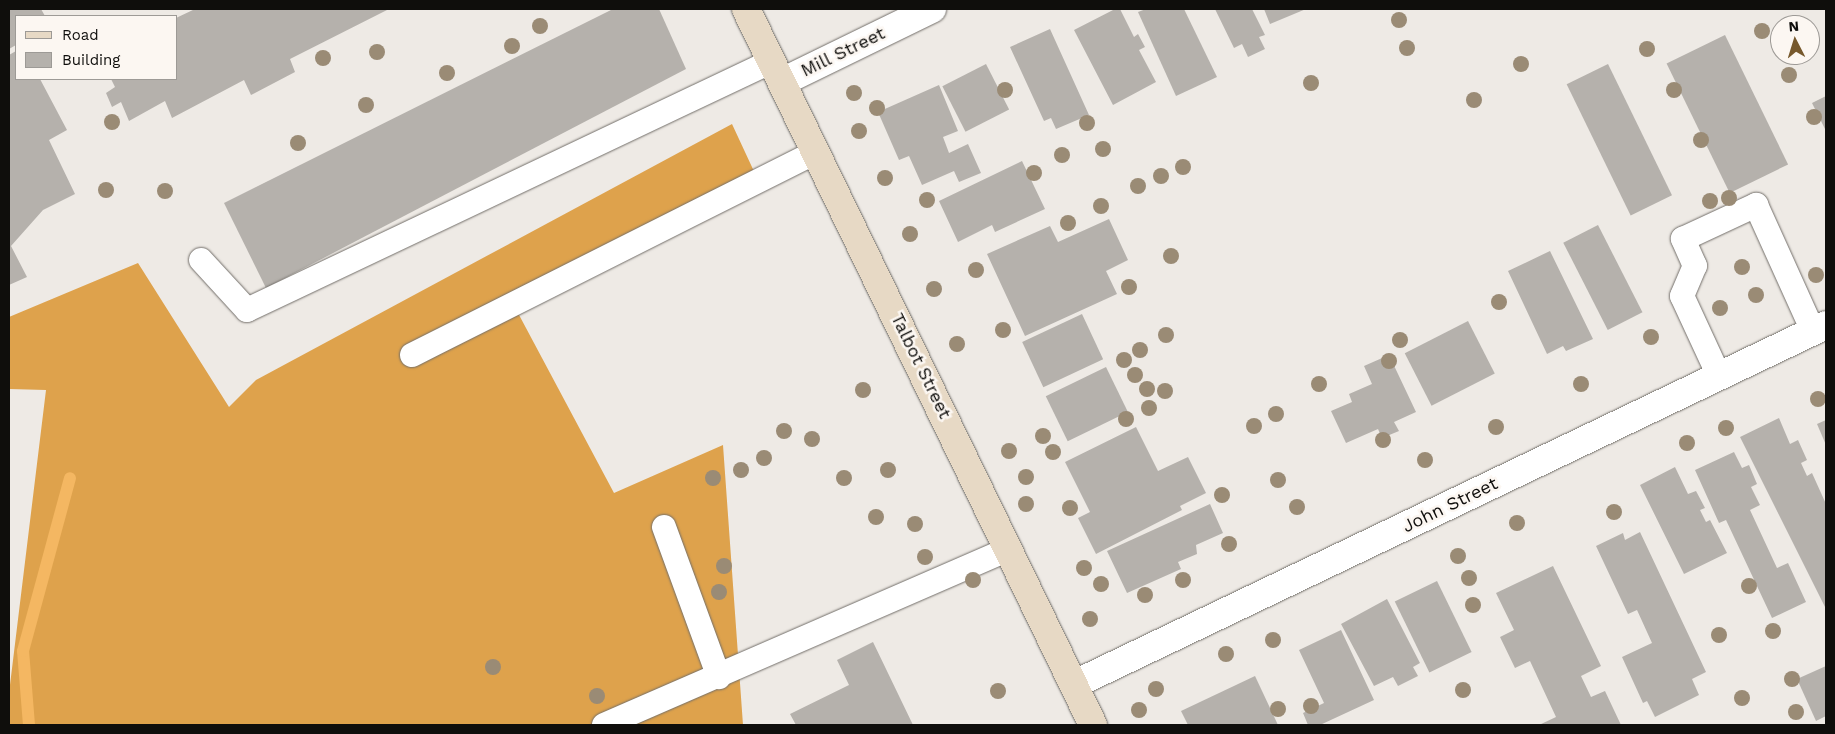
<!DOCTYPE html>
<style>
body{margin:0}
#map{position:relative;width:1835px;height:734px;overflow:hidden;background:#eeeae5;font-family:"Work Sans",sans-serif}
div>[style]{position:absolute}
.forest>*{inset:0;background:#dea24c}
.stream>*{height:12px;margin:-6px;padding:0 6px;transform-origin:6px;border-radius:6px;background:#f4b762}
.building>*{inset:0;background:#b5b1ac;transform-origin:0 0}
.roads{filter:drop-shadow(0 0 1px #726e69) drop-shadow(0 0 1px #726e69)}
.lane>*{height:24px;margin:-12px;padding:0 12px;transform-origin:12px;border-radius:12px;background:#fff}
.street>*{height:28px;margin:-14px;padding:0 14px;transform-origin:14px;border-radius:14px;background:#fff}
.secondary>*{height:28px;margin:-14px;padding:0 14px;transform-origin:14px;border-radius:14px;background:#e7d9c5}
.trees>*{width:16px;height:16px;margin:-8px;border-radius:50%;background:#9a8b75}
span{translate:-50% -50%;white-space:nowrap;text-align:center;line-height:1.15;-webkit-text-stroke:5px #fcf7f2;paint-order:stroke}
.street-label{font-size:18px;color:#0f0e0c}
.frame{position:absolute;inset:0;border:10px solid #0f0e0c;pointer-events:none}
.legend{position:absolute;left:15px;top:15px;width:162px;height:65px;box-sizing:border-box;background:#fcf7f2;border:1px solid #9d9a96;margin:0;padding:6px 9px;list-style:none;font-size:15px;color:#0f0e0c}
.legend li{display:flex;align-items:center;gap:10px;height:25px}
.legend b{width:25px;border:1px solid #9d9a96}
.north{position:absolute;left:1770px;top:15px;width:50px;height:50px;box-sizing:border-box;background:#fcf7f2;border:1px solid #9d9a96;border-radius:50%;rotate:355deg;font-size:14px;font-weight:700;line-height:20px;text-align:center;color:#0f0e0c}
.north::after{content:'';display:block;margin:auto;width:18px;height:22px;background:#77592d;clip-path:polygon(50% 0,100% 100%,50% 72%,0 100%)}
</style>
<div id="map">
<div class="forest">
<div style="clip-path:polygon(732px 124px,758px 180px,518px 313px,614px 493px,723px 445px,743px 725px,9px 725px,9px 693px,46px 390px,9px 389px,9px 317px,138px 263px,229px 407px,256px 380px)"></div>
</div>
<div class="stream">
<div style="left:29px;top:725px;width:74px;rotate:-94.6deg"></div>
<div style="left:23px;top:651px;width:179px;rotate:-74.8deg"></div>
</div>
<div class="building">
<div style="clip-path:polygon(9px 9px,41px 9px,45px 16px,16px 16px,16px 45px,9px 49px)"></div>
<div style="clip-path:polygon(195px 9px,389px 9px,290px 59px,295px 72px,251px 95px,244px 80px,172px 118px,165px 101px,129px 121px,121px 102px,112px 107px,106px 93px,115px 87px,111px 79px,176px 79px,176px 18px)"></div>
<div style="clip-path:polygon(613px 9px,659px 9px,686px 69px,266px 288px,224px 203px)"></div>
<div style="clip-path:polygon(1115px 9px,1120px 9px,1134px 37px,1138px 34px,1145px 47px,1139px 50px,1156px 82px,1113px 105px,1074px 30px)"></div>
<div style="clip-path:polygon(1146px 9px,1184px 9px,1217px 77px,1176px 96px,1138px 12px)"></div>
<div style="clip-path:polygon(1215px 9px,1252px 9px,1265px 35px,1259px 37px,1265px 49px,1248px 57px,1242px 44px,1234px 48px)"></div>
<div style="clip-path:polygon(1264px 9px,1306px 9px,1270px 24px)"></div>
<div style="clip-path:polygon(1050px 29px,1089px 115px,1056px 129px,1051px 118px,1044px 121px,1010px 47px)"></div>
<div style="left:1725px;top:35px;width:144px;height:65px;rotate:64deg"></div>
<div style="clip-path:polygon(16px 51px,16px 79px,40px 79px,67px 130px,49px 140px,75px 194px,43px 210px,11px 246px,27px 277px,9px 285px,9px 55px)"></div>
<div style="left:986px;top:64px;width:51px;height:49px;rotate:63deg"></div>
<div style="left:1608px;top:64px;width:146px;height:46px;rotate:64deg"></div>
<div style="clip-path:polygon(939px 85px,958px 131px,943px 137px,949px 153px,968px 144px,981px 173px,959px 182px,954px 171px,922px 185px,909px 156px,899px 160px,878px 112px)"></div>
<div style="clip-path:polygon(1826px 96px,1826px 131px,1812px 103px)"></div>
<div style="clip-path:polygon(1022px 161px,1045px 209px,995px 232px,992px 225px,958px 242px,939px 201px)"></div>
<div style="clip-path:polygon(1109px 219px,1128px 260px,1106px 271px,1117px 294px,1025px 336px,987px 254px,1050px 226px,1058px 242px)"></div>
<div style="left:1598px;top:225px;width:98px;height:39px;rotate:63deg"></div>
<div style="clip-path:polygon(1550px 251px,1593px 339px,1566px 351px,1563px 346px,1547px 354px,1508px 271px)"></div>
<div style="left:1082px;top:314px;width:50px;height:66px;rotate:65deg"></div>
<div style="left:1468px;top:321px;width:59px;height:71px;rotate:63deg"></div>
<div style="clip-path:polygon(1389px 355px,1416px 412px,1394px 422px,1399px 431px,1382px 438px,1378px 429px,1346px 443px,1331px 411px,1352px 402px,1349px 394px,1372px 384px,1364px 366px)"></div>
<div style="left:1106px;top:367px;width:50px;height:67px;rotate:64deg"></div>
<div style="clip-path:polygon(1779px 418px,1790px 444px,1798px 440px,1807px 460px,1801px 463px,1807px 476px,1812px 473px,1826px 504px,1826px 609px,1740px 437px)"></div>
<div style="clip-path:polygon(1826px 420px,1826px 445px,1817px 424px)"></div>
<div style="clip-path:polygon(1136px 427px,1158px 471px,1188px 457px,1206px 493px,1180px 506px,1182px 510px,1096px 554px,1078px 518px,1090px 512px,1065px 462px)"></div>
<div style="clip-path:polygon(1734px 452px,1742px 468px,1749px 465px,1757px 484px,1751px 487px,1760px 505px,1750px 510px,1777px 568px,1788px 563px,1806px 602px,1772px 618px,1726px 520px,1719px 523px,1695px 470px)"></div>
<div style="clip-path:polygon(1675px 467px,1688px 494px,1696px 491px,1705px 508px,1700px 510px,1706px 522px,1710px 520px,1727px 553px,1684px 574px,1640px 485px)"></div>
<div style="clip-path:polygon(1210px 504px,1223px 533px,1196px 545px,1197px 554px,1178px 562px,1181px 569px,1127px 593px,1107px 551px)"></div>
<div style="clip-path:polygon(1640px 532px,1706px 672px,1692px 679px,1699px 695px,1655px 717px,1647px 701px,1643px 703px,1622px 657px,1652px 643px,1637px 610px,1628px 614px,1596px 546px,1623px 533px,1625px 540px)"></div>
<div style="clip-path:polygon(1553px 566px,1601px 666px,1581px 676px,1591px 697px,1605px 691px,1621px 725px,1539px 725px,1556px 717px,1530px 661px,1515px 668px,1500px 637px,1514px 630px,1496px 593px)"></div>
<div style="left:1437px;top:581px;width:79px;height:47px;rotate:64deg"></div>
<div style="clip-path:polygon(1387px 599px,1420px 663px,1413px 667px,1418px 676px,1398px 686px,1393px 677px,1374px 686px,1341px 624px)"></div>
<div style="clip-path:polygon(1341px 630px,1374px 700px,1320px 725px,1308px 725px,1303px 713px,1324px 703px,1299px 650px)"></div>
<div style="clip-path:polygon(873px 642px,913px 725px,796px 725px,790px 714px,849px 685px,837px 660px)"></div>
<div style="clip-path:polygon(1826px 666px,1826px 716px,1816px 721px,1797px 679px)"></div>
<div style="clip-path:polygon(1255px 676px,1278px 725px,1188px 725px,1181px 711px)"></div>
</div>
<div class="roads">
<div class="lane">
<div style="left:201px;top:260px;width:68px;rotate:47.4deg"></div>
<div style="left:247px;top:310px;width:581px;rotate:-25.37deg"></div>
<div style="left:412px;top:355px;width:452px;rotate:-26.7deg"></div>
<div style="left:1719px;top:376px;width:88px;rotate:-114.8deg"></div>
<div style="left:1682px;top:296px;width:33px;rotate:-67deg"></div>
<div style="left:1695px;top:266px;width:30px;rotate:-114deg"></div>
<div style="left:1683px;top:239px;width:81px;rotate:-25deg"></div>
<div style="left:1756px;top:205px;width:138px;rotate:65.7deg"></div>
<div style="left:664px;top:527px;width:160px;rotate:69.9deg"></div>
<div style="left:604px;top:725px;width:442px;rotate:-23.5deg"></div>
</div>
<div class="street">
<div style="left:782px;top:82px;width:167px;rotate:-26deg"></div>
<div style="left:1075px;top:684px;width:832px;rotate:-25.55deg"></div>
</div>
<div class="secondary">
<div style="left:746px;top:9px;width:796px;rotate:64.14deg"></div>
</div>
</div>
<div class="trees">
<div style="left:1399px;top:20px"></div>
<div style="left:540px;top:26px"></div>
<div style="left:1762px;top:31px"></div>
<div style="left:512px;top:46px"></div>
<div style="left:1407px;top:48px"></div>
<div style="left:1647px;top:49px"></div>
<div style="left:377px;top:52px"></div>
<div style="left:323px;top:58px"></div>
<div style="left:1521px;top:64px"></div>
<div style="left:447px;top:73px"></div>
<div style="left:1789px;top:75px"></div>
<div style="left:1311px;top:83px"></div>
<div style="left:1005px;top:90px"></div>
<div style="left:1674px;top:90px"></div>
<div style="left:854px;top:93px"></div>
<div style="left:1474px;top:100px"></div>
<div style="left:366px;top:105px"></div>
<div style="left:877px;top:108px"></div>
<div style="left:1814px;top:117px"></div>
<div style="left:112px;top:122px"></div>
<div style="left:1087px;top:123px"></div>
<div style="left:859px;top:131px"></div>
<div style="left:1701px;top:140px"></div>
<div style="left:298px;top:143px"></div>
<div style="left:1103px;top:149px"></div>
<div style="left:1062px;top:155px"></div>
<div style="left:1183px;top:167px"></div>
<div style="left:1034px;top:173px"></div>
<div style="left:1161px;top:176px"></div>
<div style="left:885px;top:178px"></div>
<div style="left:1138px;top:186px"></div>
<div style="left:106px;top:190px"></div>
<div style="left:165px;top:191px"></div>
<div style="left:1729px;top:198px"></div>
<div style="left:927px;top:200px"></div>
<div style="left:1710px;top:201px"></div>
<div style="left:1101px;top:206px"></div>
<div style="left:1068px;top:223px"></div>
<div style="left:910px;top:234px"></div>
<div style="left:1171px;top:256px"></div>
<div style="left:1742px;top:267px"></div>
<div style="left:976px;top:270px"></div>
<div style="left:1816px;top:275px"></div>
<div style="left:1129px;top:287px"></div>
<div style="left:934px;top:289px"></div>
<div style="left:1756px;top:295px"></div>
<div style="left:1499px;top:302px"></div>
<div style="left:1720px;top:308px"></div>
<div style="left:1003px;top:330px"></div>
<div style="left:1166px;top:335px"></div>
<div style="left:1651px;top:337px"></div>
<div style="left:1400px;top:340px"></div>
<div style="left:957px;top:344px"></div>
<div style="left:1140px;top:350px"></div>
<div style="left:1124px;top:360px"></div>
<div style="left:1389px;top:361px"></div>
<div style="left:1135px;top:375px"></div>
<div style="left:1319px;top:384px"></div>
<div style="left:1581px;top:384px"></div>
<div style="left:1147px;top:389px"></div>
<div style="left:863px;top:390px"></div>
<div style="left:1165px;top:391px"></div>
<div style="left:1818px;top:399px"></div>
<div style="left:1149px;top:408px"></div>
<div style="left:1276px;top:414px"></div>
<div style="left:1126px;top:419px"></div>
<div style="left:1254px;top:426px"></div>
<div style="left:1496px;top:427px"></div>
<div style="left:1726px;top:428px"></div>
<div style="left:784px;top:431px"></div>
<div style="left:1043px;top:436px"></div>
<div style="left:812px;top:439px"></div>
<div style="left:1383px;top:440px"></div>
<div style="left:1687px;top:443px"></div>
<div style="left:1009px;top:451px"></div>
<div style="left:1053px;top:452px"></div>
<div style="left:764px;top:458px"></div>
<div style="left:1425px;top:460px"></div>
<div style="left:741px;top:470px"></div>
<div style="left:888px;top:470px"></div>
<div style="left:1026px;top:477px"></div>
<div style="left:713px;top:478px"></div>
<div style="left:844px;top:478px"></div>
<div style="left:1278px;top:480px"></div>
<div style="left:1222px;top:495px"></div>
<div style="left:1026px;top:504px"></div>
<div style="left:1297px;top:507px"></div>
<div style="left:1070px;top:508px"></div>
<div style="left:1614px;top:512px"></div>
<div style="left:876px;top:517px"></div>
<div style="left:1517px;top:523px"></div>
<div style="left:915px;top:524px"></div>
<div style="left:1229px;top:544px"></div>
<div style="left:1458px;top:556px"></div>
<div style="left:925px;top:557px"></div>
<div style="left:724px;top:566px"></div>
<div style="left:1084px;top:568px"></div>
<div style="left:1469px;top:578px"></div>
<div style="left:973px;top:580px"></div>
<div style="left:1183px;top:580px"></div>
<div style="left:1101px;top:584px"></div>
<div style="left:1749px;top:586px"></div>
<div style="left:719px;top:592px"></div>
<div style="left:1145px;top:595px"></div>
<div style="left:1473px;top:605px"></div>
<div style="left:1090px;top:619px"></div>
<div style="left:1773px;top:631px"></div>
<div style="left:1719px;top:635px"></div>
<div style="left:1273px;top:640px"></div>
<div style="left:1226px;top:654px"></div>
<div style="left:493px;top:667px"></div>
<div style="left:1792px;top:679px"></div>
<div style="left:1156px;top:689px"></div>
<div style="left:1463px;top:690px"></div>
<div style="left:998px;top:691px"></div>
<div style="left:597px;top:696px"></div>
<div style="left:1742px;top:698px"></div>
<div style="left:1311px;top:706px"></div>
<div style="left:1278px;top:709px"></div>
<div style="left:1139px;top:710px"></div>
<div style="left:1796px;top:712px"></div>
</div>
<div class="street-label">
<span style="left:843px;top:52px;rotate:-26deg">Mill Street</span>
<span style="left:921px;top:366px;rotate:64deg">Talbot Street</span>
<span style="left:1450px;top:505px;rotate:-26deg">John Street</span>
</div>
<div class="frame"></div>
<ul class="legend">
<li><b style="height:6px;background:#e7d9c5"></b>Road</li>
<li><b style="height:14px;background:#b5b1ac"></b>Building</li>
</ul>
<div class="north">N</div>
</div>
